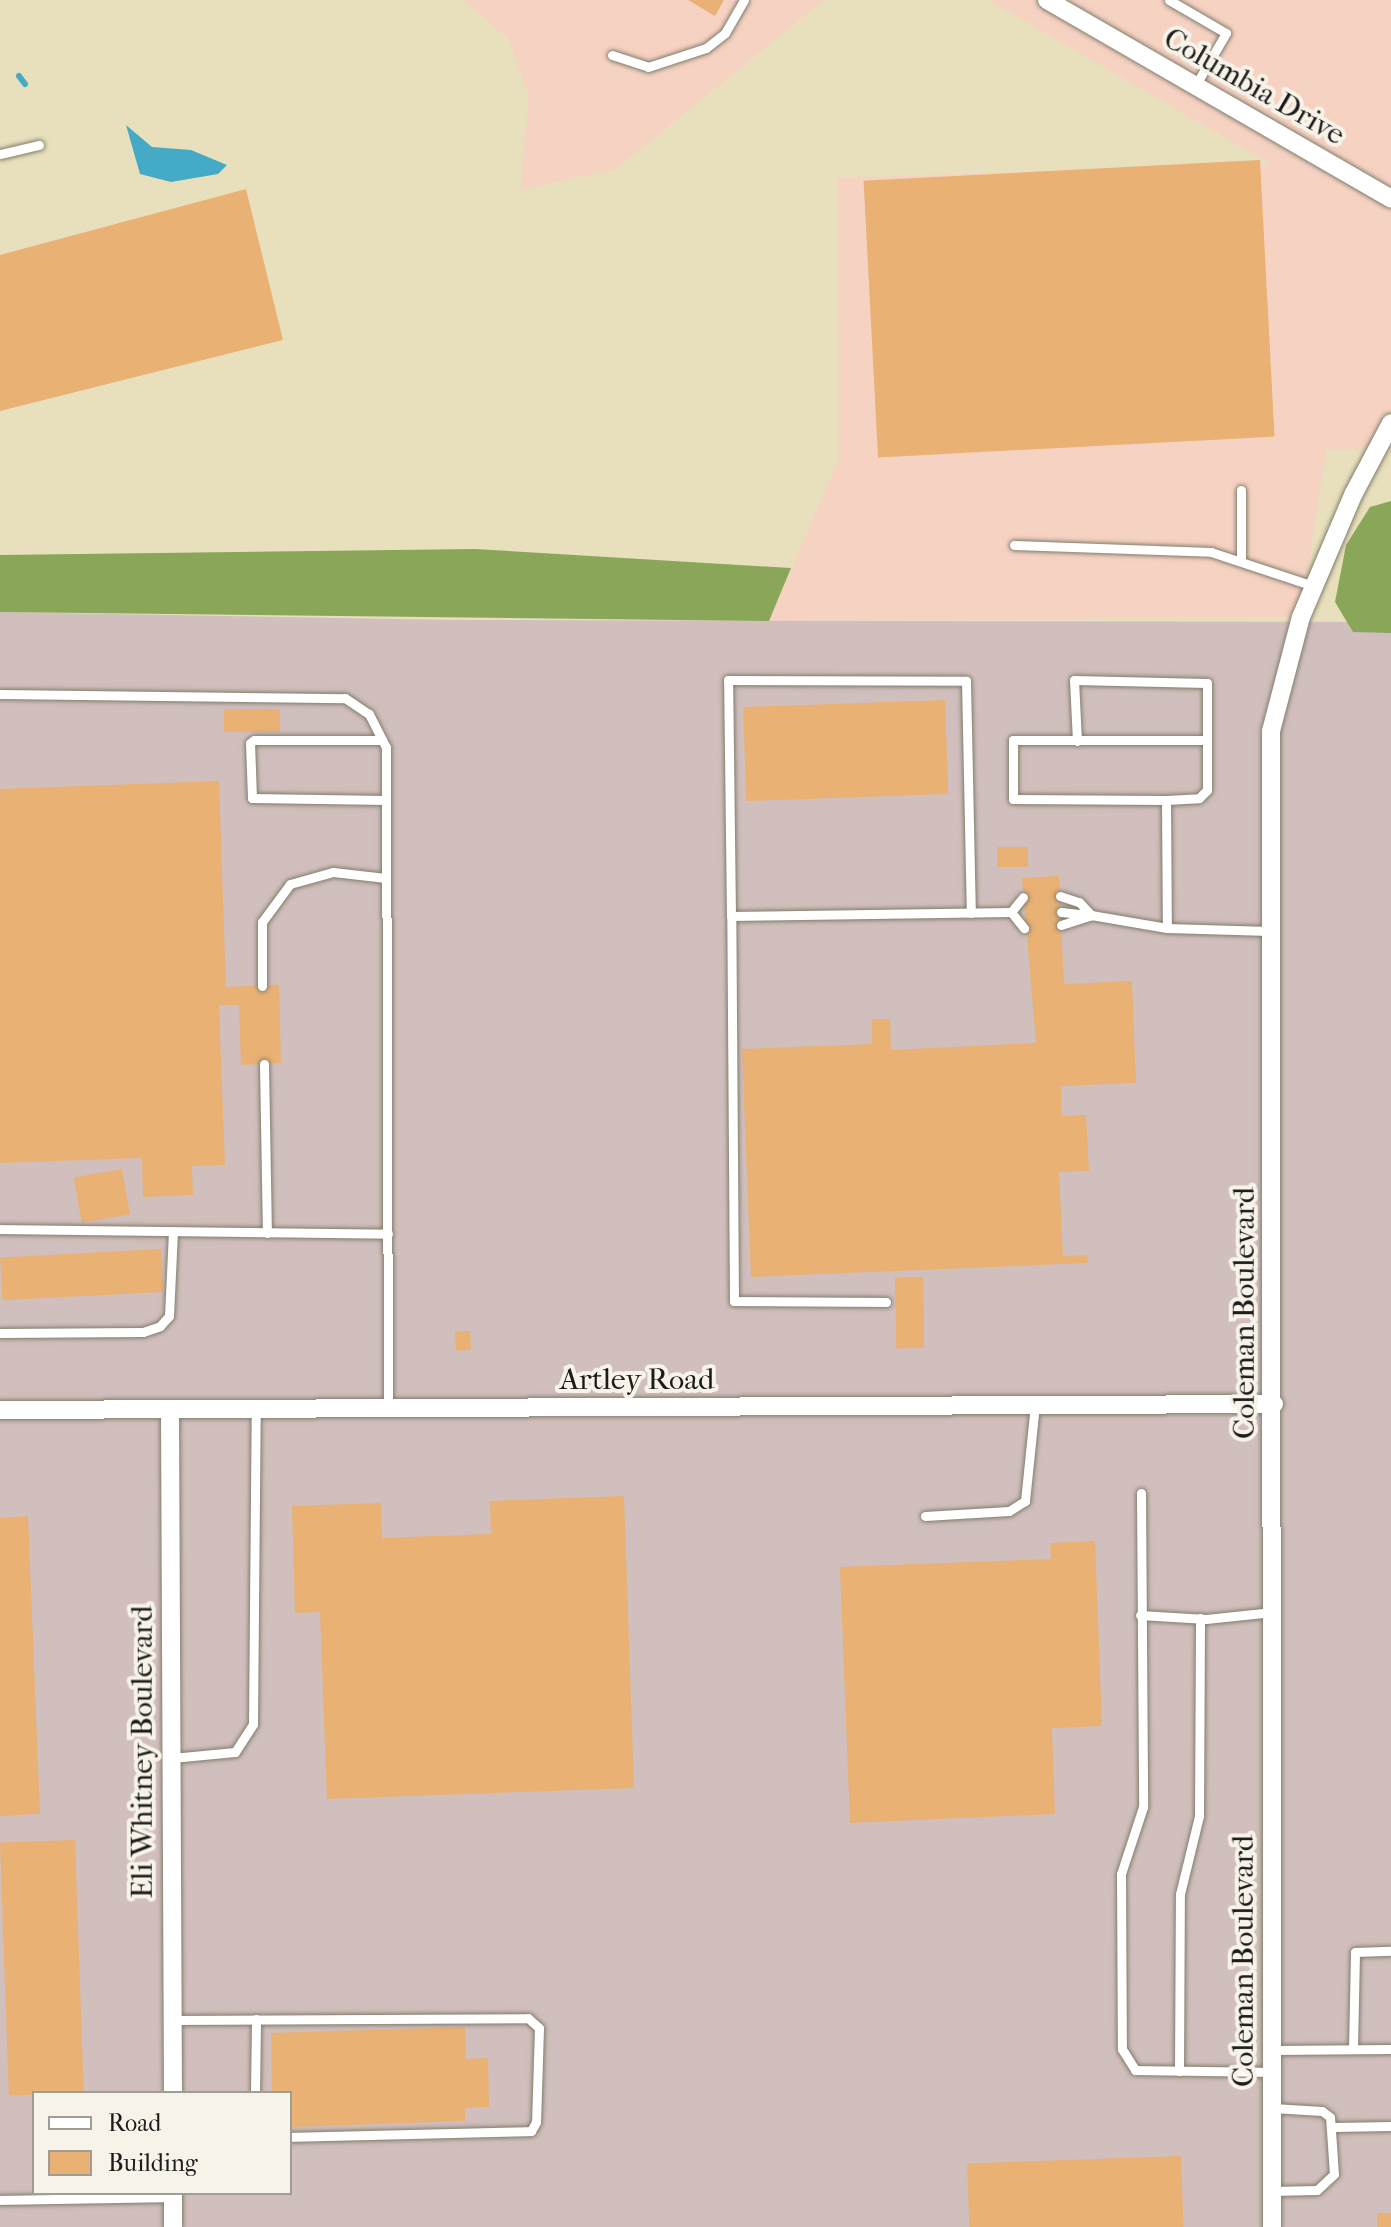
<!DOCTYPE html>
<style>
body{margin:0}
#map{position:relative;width:1391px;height:2227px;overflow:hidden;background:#e8e0bc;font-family:"IM FELL French Canon",serif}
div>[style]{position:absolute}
.built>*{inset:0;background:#f6d2c3}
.industrial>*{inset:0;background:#d1bfbd}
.forest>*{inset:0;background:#8aa659}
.water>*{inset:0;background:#45aac5}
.stream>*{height:6px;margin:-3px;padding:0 3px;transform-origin:3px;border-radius:3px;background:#45aac5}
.building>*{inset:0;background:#e9b174;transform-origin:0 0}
.roads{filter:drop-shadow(0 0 2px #827e6c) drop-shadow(0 0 2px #827e6c)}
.service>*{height:9px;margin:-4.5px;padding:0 4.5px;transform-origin:4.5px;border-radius:4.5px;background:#fff}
.minor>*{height:18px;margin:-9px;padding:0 9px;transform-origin:9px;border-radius:9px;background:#fff}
span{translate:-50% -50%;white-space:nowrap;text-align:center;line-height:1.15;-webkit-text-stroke:8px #f7f3e8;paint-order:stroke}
.street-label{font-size:30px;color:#1c1c1c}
.legend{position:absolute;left:32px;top:2091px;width:260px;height:104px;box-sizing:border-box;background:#f7f3e8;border:2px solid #9f9d96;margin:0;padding:10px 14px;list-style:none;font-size:24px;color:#1c1c1c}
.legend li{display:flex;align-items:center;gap:16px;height:40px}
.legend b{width:40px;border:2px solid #9f9d96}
</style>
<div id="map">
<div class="built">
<div style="clip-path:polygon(464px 0,824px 0,616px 169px,520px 190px,529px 96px,509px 40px)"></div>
<div style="clip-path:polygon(988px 0,1391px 0,1391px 450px,1326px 450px,1301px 617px,769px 621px,839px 459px,838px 178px,1271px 164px)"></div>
</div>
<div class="industrial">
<div style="clip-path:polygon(evenodd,0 612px,452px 620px,1391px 622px,1391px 2227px,0 2227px,0 612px,34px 2093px,290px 2093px,290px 2193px,34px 2193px,34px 2093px)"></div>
</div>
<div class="forest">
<div style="clip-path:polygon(1391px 501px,1391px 633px,1353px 632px,1335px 602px,1346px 545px,1370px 507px)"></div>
<div style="clip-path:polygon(475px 549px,791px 568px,769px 621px,0 612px,0 555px)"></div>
</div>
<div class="water">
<div style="clip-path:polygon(126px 125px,152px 147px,191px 150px,227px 165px,218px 174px,171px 182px,140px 174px)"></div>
</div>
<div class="stream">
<div style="left:19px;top:76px;width:10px;rotate:53deg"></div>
</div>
<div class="building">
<div style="clip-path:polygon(688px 0,724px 0,715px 16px)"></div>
<div style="left:1260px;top:160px;width:277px;height:397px;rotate:87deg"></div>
<div style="clip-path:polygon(246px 189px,283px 340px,0 411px,0 255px)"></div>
<div style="left:945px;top:700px;width:94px;height:202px;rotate:88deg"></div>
<div style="left:280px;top:709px;width:23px;height:56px;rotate:90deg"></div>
<div style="clip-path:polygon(219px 781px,226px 987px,279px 985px,281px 1063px,241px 1065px,239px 1005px,219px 1005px,225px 1165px,192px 1166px,193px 1195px,143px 1197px,142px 1158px,0 1163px,0 789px)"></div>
<div style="left:1028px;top:847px;width:20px;height:31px;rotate:90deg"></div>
<div style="clip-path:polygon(1059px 876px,1064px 984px,1132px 981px,1136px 1083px,1061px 1086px,1062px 1116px,1086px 1115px,1089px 1171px,1059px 1172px,1063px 1256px,1087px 1255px,1088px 1263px,751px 1277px,742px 1049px,872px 1044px,872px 1019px,890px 1019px,891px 1050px,1036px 1043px,1022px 878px)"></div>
<div style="left:122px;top:1169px;width:46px;height:49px;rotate:80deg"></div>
<div style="left:161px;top:1249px;width:43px;height:161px;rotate:87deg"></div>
<div style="left:923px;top:1277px;width:71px;height:28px;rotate:89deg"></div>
<div style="left:470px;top:1331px;width:19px;height:15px;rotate:87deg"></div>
<div style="clip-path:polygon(624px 1496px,634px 1788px,327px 1799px,320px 1612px,295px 1613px,292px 1506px,381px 1503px,382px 1538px,491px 1534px,490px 1501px)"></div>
<div style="clip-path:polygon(28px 1516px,40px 1814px,0 1816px,0 1518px)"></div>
<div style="clip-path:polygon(1095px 1541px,1102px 1726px,1052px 1728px,1055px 1814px,850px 1823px,840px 1567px,1051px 1559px,1050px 1543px)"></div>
<div style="left:75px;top:1840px;width:253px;height:75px;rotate:88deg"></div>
<div style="clip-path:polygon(465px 2027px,466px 2059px,488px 2058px,489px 2107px,465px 2108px,465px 2121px,290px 2127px,290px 2093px,272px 2093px,271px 2033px)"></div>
<div style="left:1181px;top:2156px;width:71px;height:214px;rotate:88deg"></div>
<div style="left:1391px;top:2213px;width:14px;height:14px;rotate:90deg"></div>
</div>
<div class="roads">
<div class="service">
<div style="left:1169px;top:0;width:66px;rotate:30.1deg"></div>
<div style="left:1226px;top:33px;width:61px;rotate:120.3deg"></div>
<div style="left:612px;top:55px;width:38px;rotate:18deg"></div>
<div style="left:648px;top:67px;width:61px;rotate:-18.1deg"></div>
<div style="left:706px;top:48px;width:24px;rotate:-38deg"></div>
<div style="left:725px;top:33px;width:38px;rotate:-60deg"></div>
<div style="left:0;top:154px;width:40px;rotate:-13deg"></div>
<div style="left:1014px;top:545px;width:197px;rotate:2deg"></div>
<div style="left:1211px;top:552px;width:108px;rotate:18.3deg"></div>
<div style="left:1241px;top:559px;width:69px;rotate:-90deg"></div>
<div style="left:0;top:694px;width:345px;rotate:0.7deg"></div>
<div style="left:345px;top:698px;width:29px;rotate:34deg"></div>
<div style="left:369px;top:714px;width:37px;rotate:63deg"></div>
<div style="left:386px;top:747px;width:662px;rotate:89.83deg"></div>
<div style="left:382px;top:740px;width:128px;rotate:180deg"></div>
<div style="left:254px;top:740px;width:5px;rotate:143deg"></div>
<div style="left:250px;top:743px;width:55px;rotate:87.9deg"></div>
<div style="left:252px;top:798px;width:134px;rotate:0.9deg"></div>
<div style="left:1077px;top:741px;width:61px;rotate:-92.8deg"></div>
<div style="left:1074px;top:680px;width:133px;rotate:1.3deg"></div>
<div style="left:1207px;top:683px;width:57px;rotate:90deg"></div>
<div style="left:1166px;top:800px;width:33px;rotate:-3deg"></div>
<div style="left:1199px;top:798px;width:11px;rotate:-45deg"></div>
<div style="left:1207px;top:790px;width:50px;rotate:-90deg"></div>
<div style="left:1207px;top:740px;width:194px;rotate:180deg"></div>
<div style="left:1013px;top:740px;width:59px;rotate:90deg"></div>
<div style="left:1013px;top:799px;width:153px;rotate:0.4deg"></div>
<div style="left:1166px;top:800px;width:128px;rotate:89.6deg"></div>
<div style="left:1167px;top:928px;width:102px;rotate:1.7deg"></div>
<div style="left:1060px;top:896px;width:20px;rotate:18deg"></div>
<div style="left:1079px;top:902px;width:18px;rotate:47deg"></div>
<div style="left:1011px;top:912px;width:19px;rotate:-51deg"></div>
<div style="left:1061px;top:912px;width:30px;rotate:6deg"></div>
<div style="left:731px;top:916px;width:236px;rotate:-90.7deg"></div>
<div style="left:728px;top:680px;width:238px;rotate:0.2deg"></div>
<div style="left:966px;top:681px;width:232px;rotate:88.8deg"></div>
<div style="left:1061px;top:925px;width:32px;rotate:-18deg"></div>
<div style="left:1091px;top:915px;width:77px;rotate:9.7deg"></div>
<div style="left:262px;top:986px;width:64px;rotate:-90deg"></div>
<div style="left:262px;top:922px;width:47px;rotate:-53.6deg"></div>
<div style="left:290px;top:884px;width:45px;rotate:-15.6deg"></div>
<div style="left:333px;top:872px;width:53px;rotate:6.5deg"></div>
<div style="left:264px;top:1064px;width:169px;rotate:89deg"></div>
<div style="left:0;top:1229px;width:388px;rotate:0.7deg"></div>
<div style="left:886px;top:1302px;width:152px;rotate:-179.6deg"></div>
<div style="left:734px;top:1301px;width:385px;rotate:-90.4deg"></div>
<div style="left:731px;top:916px;width:280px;rotate:-0.8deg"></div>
<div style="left:1011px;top:912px;width:21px;rotate:51deg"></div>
<div style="left:0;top:1333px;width:143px;rotate:-0.4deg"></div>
<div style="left:143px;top:1332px;width:18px;rotate:-19deg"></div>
<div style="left:160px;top:1326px;width:13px;rotate:-48deg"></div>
<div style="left:169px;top:1316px;width:85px;rotate:-87.3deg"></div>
<div style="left:1141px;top:1493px;width:314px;rotate:89.6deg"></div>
<div style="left:1143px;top:1807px;width:71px;rotate:108.2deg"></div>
<div style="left:1121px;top:1874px;width:175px;rotate:89.7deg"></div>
<div style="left:1122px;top:2049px;width:25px;rotate:58deg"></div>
<div style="left:1135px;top:2070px;width:137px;rotate:0.8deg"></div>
<div style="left:925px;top:1516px;width:84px;rotate:-3.4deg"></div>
<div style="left:1009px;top:1511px;width:19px;rotate:-32deg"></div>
<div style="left:1025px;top:1501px;width:97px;rotate:-84.1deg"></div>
<div style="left:1140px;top:1615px;width:66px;rotate:3.5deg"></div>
<div style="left:1206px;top:1619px;width:67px;rotate:-6deg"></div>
<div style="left:172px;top:1758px;width:63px;rotate:-5.4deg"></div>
<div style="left:235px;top:1752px;width:33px;rotate:-57deg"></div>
<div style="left:253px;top:1724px;width:314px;rotate:-89.5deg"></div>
<div style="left:173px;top:2020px;width:355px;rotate:-0.3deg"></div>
<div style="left:528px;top:2018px;width:15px;rotate:42deg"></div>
<div style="left:539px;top:2028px;width:94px;rotate:91.8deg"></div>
<div style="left:536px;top:2122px;width:10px;rotate:119deg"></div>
<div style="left:531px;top:2131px;width:241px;rotate:178.6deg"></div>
<div style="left:1353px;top:2049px;width:97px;rotate:-88.8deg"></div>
<div style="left:1355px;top:1952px;width:36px;rotate:-2deg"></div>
<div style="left:1272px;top:2050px;width:119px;rotate:-0.5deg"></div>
<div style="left:1179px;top:2071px;width:177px;rotate:-89.7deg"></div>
<div style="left:1180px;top:1894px;width:80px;rotate:-76.3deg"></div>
<div style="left:1199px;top:1816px;width:198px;rotate:-89.7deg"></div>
<div style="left:255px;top:2093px;width:74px;rotate:-89.2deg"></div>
<div style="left:1334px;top:2127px;width:57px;rotate:-1deg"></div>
<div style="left:1272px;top:2191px;width:45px;rotate:-1.3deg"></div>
<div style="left:1317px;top:2190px;width:23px;rotate:-43deg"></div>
<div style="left:1334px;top:2174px;width:57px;rotate:-94deg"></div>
<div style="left:1330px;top:2117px;width:10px;rotate:-143deg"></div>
<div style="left:1322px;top:2111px;width:50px;rotate:-176.6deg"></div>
<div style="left:0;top:2200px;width:173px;rotate:-1deg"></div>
</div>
<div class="minor">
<div style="left:1047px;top:0;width:397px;rotate:30deg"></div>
<div style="left:0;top:1410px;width:1274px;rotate:-0.27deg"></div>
<div style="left:170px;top:1410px;width:683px;rotate:89.75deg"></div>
<div style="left:173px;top:2193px;width:34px;rotate:90deg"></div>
<div style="left:1272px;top:2227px;width:1496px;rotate:-90.04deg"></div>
<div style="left:1271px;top:731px;width:118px;rotate:-75.3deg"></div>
<div style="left:1301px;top:617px;width:135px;rotate:-66.9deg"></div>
<div style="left:1354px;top:493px;width:79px;rotate:-62.1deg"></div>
</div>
</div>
<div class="street-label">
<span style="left:1254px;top:87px;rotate:30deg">Columbia Drive</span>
<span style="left:1245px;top:1313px;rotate:-90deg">Coleman Boulevard</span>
<span style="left:637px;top:1380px">Artley Road</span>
<span style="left:143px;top:1752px;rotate:-90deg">Eli Whitney Boulevard</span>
<span style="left:1244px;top:1961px;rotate:-90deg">Coleman Boulevard</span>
</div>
<ul class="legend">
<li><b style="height:10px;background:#fff"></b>Road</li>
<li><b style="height:22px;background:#e9b174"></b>Building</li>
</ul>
</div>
